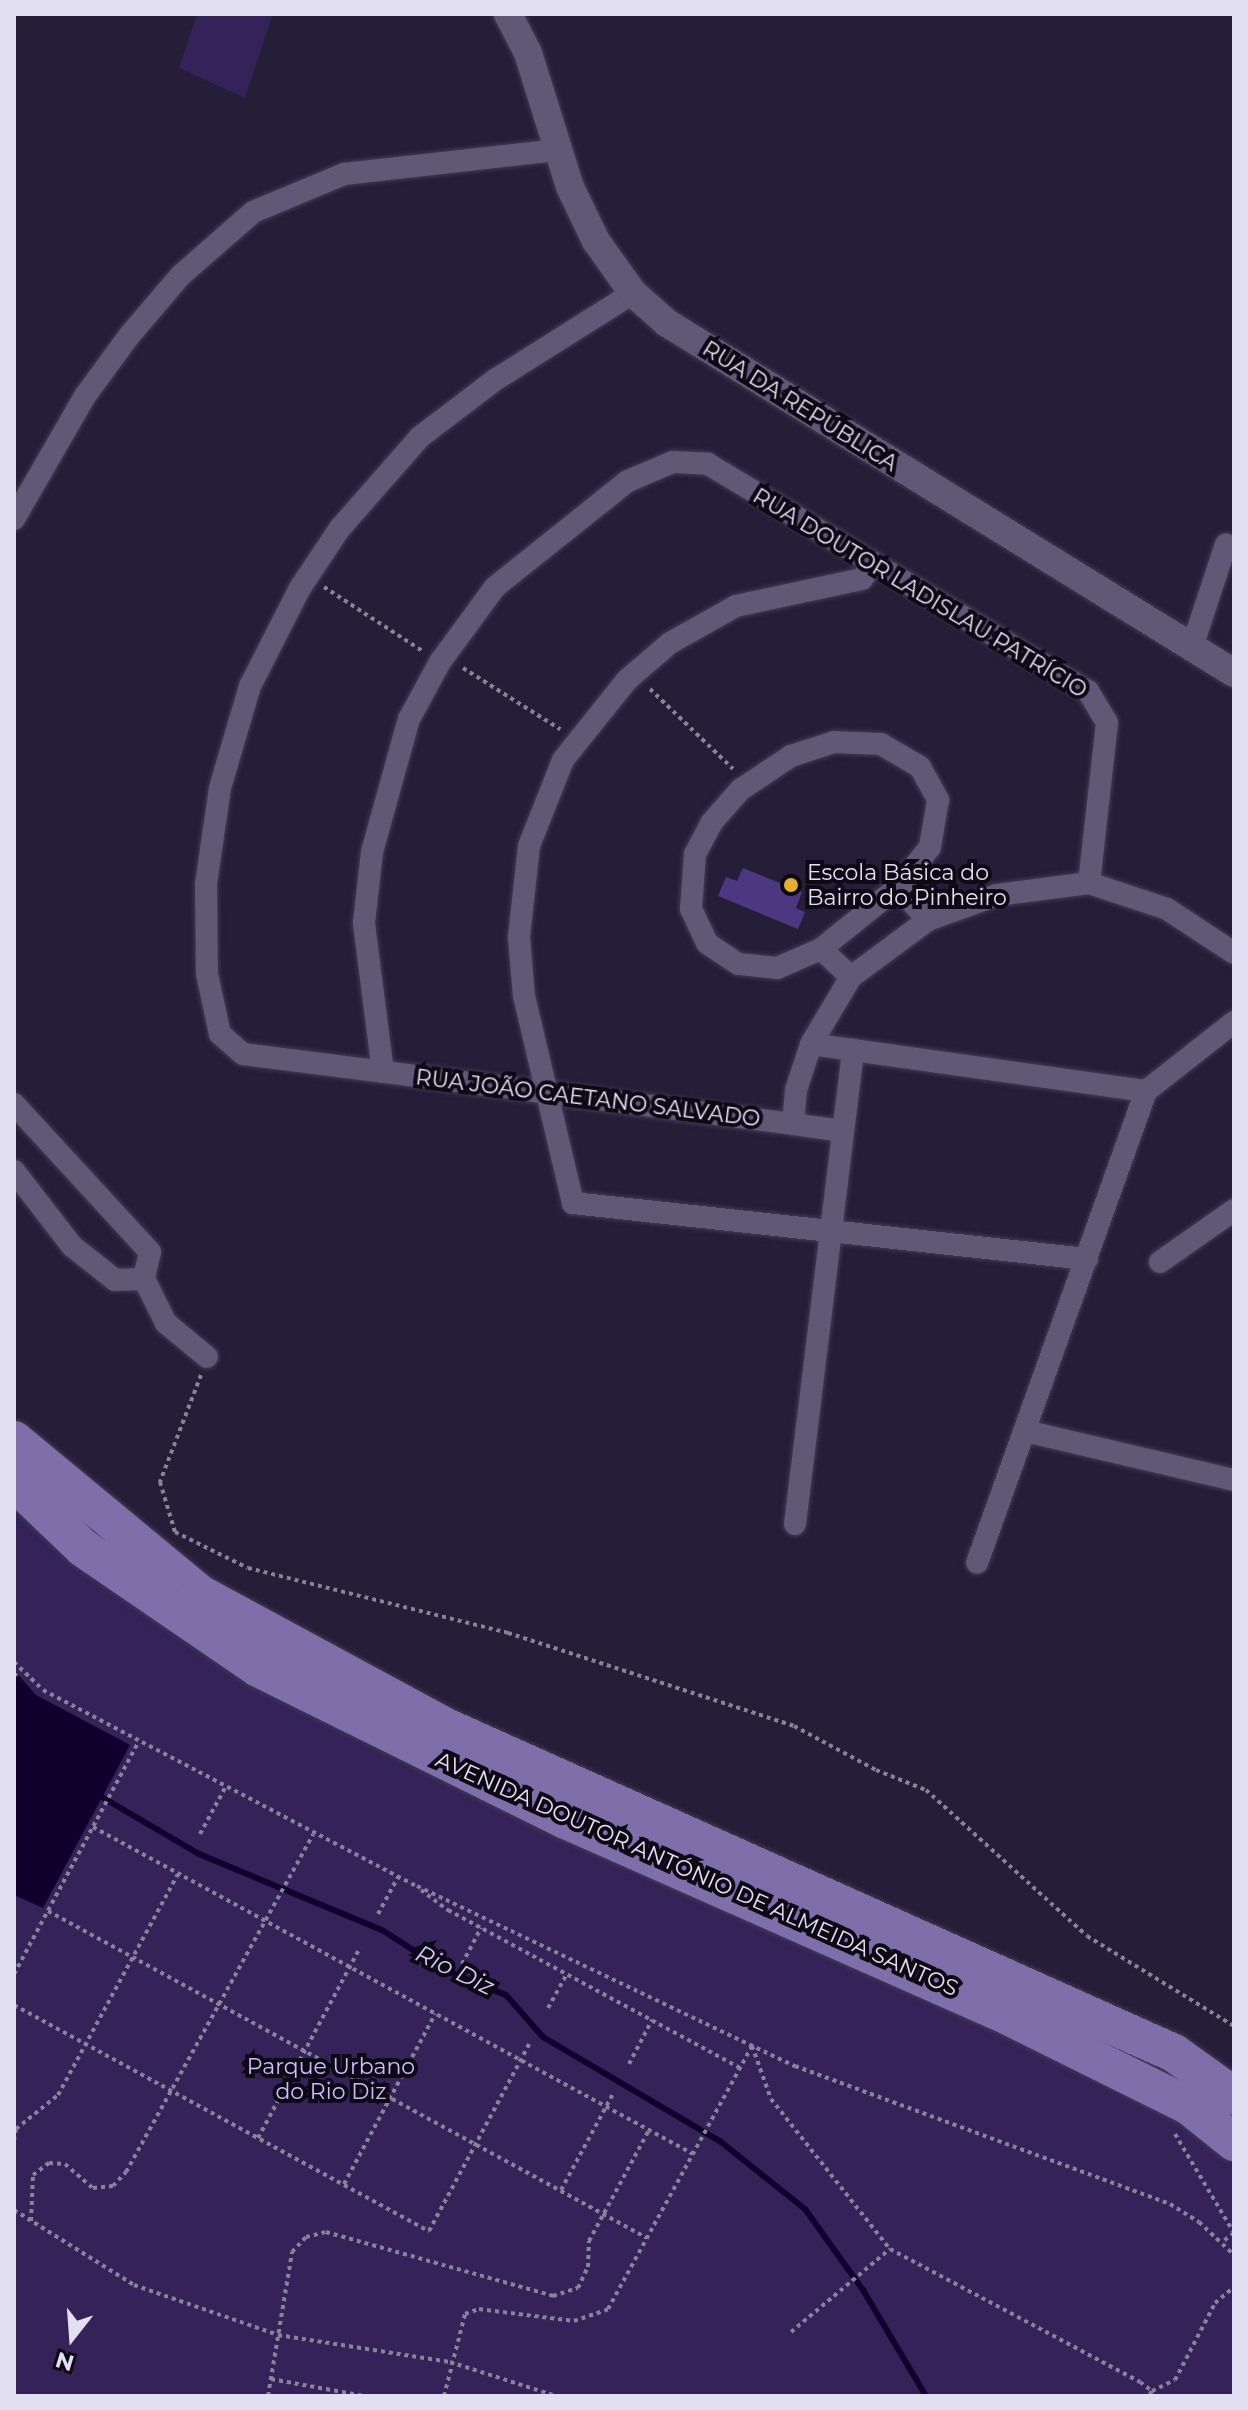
<!DOCTYPE html>
<meta charset="utf-8">
<style>
body{margin:0}
#map{position:relative;width:1248px;height:2410px;overflow:hidden;background:#251e38;font-family:Montserrat,sans-serif}
div>[style]{position:absolute}
.green>*{inset:0;background:#342259}
.water>*{inset:0;background:#11002e}
.stream>*{height:6px;margin:-3px;padding:0 3px;transform-origin:3px;border-radius:3px;background:#11002e}
.building>*{inset:0;background:#4e3781}
.path>*{height:4px;margin-top:-2px;transform-origin:0;background:repeating-linear-gradient(90deg,#888399 0 4px,transparent 0 8px)}
.roads{filter:drop-shadow(0 0 2px #413b52) drop-shadow(0 0 2px #413b52)}
.minor>*{height:22px;margin:-11px;padding:0 11px;transform-origin:11px;border-radius:11px;background:#5f5877}
.tertiary>*{height:28px;margin:-14px;padding:0 14px;transform-origin:14px;border-radius:14px;background:#5f5877}
.trunk>*{height:38px;margin:-19px;padding:0 19px;transform-origin:19px;border-radius:19px;background:#7e6eaa}
.dots>*{width:22px;height:22px;translate:-50% -50%;box-sizing:border-box;border:4px solid #0d0a16;border-radius:50%}
span{translate:-50% -50%;white-space:nowrap;text-align:center;line-height:1.15;-webkit-text-stroke:8px #0d0a16;paint-order:stroke}
.street-label{font-size:22px;color:#e3dff2}
.poi-label{font-size:22px;color:#e3dff2}
.left{translate:0 -50%;text-align:left}
.park-label{font-size:22px;color:#ccbdfd}
.water-label{font-size:24px;color:#d2c9f4;font-style:italic}
.frame{position:absolute;inset:0;border:16px solid #e3dff2;pointer-events:none}
.north{position:absolute;left:32px;top:2298px;width:80px;height:80px;-webkit-text-stroke:6px #0d0a16;paint-order:stroke;rotate:197deg;font-size:22px;font-weight:700;line-height:32px;text-align:center;color:#e3dff2}
.north::after{content:'';display:block;margin:auto;width:28px;height:36px;background:#e3dff2;clip-path:polygon(50% 0,100% 100%,50% 72%,0 100%)}
</style>
<div id="map">
<div class="green">
<div style="clip-path:polygon(197px 14px,273px 14px,245px 98px,179px 68px)"></div>
<div style="clip-path:polygon(14px 1509px,71px 1563px,248px 1685px,558px 1838px,990px 2028px,1178px 2122px,1234px 2167px,1234px 2396px,14px 2396px)"></div>
</div>
<div class="water">
<div style="clip-path:polygon(14px 1670px,36px 1695px,130px 1745px,43px 1908px,14px 1895px)"></div>
</div>
<div class="stream">
<div style="left:95px;top:1793px;width:121px;rotate:30.4deg"></div>
<div style="left:199px;top:1854px;width:198px;rotate:22.6deg"></div>
<div style="left:382px;top:1930px;width:74px;rotate:32.8deg"></div>
<div style="left:444px;top:1970px;width:67px;rotate:22deg"></div>
<div style="left:506px;top:1995px;width:56px;rotate:48.6deg"></div>
<div style="left:543px;top:2037px;width:207px;rotate:30.5deg"></div>
<div style="left:721px;top:2142px;width:107px;rotate:38.6deg"></div>
<div style="left:805px;top:2209px;width:100px;rotate:54.4deg"></div>
<div style="left:863px;top:2290px;width:123px;rotate:59.3deg"></div>
</div>
<div class="building">
<div style="clip-path:polygon(743px 868px,802px 892px,796px 908px,805px 912px,798px 929px,718px 896px,726px 877px,737px 881px)"></div>
</div>
<div class="path">
<div style="left:324px;top:587px;width:119px;rotate:33deg"></div>
<div style="left:463px;top:668px;width:115px;rotate:32.2deg"></div>
<div style="left:650px;top:689px;width:115px;rotate:43.9deg"></div>
<div style="left:201px;top:1375px;width:115px;rotate:111deg"></div>
<div style="left:160px;top:1482px;width:52px;rotate:73.3deg"></div>
<div style="left:175px;top:1532px;width:81px;rotate:26.3deg"></div>
<div style="left:248px;top:1568px;width:268px;rotate:14deg"></div>
<div style="left:508px;top:1633px;width:301px;rotate:18deg"></div>
<div style="left:794px;top:1726px;width:93px;rotate:28.2deg"></div>
<div style="left:876px;top:1770px;width:54px;rotate:21.8deg"></div>
<div style="left:926px;top:1790px;width:217px;rotate:42.2deg"></div>
<div style="left:1087px;top:1936px;width:172px;rotate:31.5deg"></div>
<div style="left:14px;top:1662px;width:40px;rotate:44deg"></div>
<div style="left:43px;top:1690px;width:422px;rotate:27.7deg"></div>
<div style="left:417px;top:1886px;width:419px;rotate:25.5deg"></div>
<div style="left:795px;top:2066px;width:400px;rotate:20.2deg"></div>
<div style="left:1170px;top:2204px;width:34px;rotate:32deg"></div>
<div style="left:1199px;top:2222px;width:48px;rotate:43.3deg"></div>
<div style="left:14px;top:1676px;width:9px;rotate:-41deg"></div>
<div style="left:93px;top:1827px;width:683px;rotate:28.59deg"></div>
<div style="left:200px;top:1834px;width:52px;rotate:-61.5deg"></div>
<div style="left:421px;top:1890px;width:34px;rotate:37deg"></div>
<div style="left:448px;top:1910px;width:332px;rotate:28.4deg"></div>
<div style="left:48px;top:1911px;width:682px;rotate:28.63deg"></div>
<div style="left:378px;top:1914px;width:42px;rotate:-61.6deg"></div>
<div style="left:462px;top:1964px;width:41px;rotate:-62.2deg"></div>
<div style="left:14px;top:1974px;width:262px;rotate:-61.8deg"></div>
<div style="left:14px;top:2005px;width:473px;rotate:28.6deg"></div>
<div style="left:429px;top:2231px;width:213px;rotate:-61.8deg"></div>
<div style="left:548px;top:2008px;width:39px;rotate:-61deg"></div>
<div style="left:752px;top:2046px;width:56px;rotate:70.3deg"></div>
<div style="left:771px;top:2099px;width:191px;rotate:51.6deg"></div>
<div style="left:890px;top:2249px;width:283px;rotate:28deg"></div>
<div style="left:1140px;top:2382px;width:15px;rotate:37deg"></div>
<div style="left:1152px;top:2391px;width:6px;rotate:121deg"></div>
<div style="left:629px;top:2064px;width:50px;rotate:-62.4deg"></div>
<div style="left:1175px;top:2134px;width:115px;rotate:59.2deg"></div>
<div style="left:1234px;top:2233px;width:15px;rotate:143deg"></div>
<div style="left:258px;top:2138px;width:216px;rotate:-61.8deg"></div>
<div style="left:14px;top:2141px;width:12px;rotate:-81deg"></div>
<div style="left:16px;top:2129px;width:54px;rotate:-39deg"></div>
<div style="left:58px;top:2095px;width:251px;rotate:-61.5deg"></div>
<div style="left:344px;top:2184px;width:193px;rotate:-61.8deg"></div>
<div style="left:561px;top:2190px;width:109px;rotate:-61.6deg"></div>
<div style="left:14px;top:2210px;width:142px;rotate:32deg"></div>
<div style="left:134px;top:2285px;width:152px;rotate:19.1deg"></div>
<div style="left:278px;top:2335px;width:174px;rotate:8.9deg"></div>
<div style="left:450px;top:2362px;width:111px;rotate:17.8deg"></div>
<div style="left:31px;top:2221px;width:46px;rotate:-87.5deg"></div>
<div style="left:33px;top:2175px;width:20px;rotate:-37deg"></div>
<div style="left:49px;top:2163px;width:16px;rotate:4deg"></div>
<div style="left:65px;top:2164px;width:37px;rotate:41deg"></div>
<div style="left:93px;top:2188px;width:20px;rotate:-6deg"></div>
<div style="left:113px;top:2186px;width:19px;rotate:-47deg"></div>
<div style="left:126px;top:2172px;width:386px;rotate:-61deg"></div>
<div style="left:791px;top:2332px;width:129px;rotate:-40deg"></div>
<div style="left:271px;top:2379px;width:96px;rotate:10.3deg"></div>
<div style="left:1152px;top:2391px;width:25px;rotate:-26deg"></div>
<div style="left:1175px;top:2380px;width:87px;rotate:-62.5deg"></div>
<div style="left:1215px;top:2303px;width:25px;rotate:-40deg"></div>
<div style="left:268px;top:2396px;width:146px;rotate:-80.5deg"></div>
<div style="left:292px;top:2252px;width:21px;rotate:-47deg"></div>
<div style="left:306px;top:2237px;width:21px;rotate:-14deg"></div>
<div style="left:326px;top:2232px;width:236px;rotate:15.7deg"></div>
<div style="left:553px;top:2296px;width:26px;rotate:-18deg"></div>
<div style="left:578px;top:2288px;width:23px;rotate:-65deg"></div>
<div style="left:588px;top:2267px;width:26px;rotate:-88deg"></div>
<div style="left:589px;top:2241px;width:126px;rotate:-61.6deg"></div>
<div style="left:444px;top:2396px;width:85px;rotate:-75.6deg"></div>
<div style="left:465px;top:2314px;width:15px;rotate:-20deg"></div>
<div style="left:479px;top:2309px;width:96px;rotate:7.2deg"></div>
<div style="left:574px;top:2321px;width:36px;rotate:-19deg"></div>
<div style="left:608px;top:2309px;width:300px;rotate:-61.3deg"></div>
</div>
<div class="roads">
<div class="minor">
<div style="left:633px;top:293px;width:163px;rotate:147.8deg"></div>
<div style="left:495px;top:380px;width:94px;rotate:142.8deg"></div>
<div style="left:420px;top:437px;width:121px;rotate:131.3deg"></div>
<div style="left:340px;top:528px;width:72px;rotate:123.7deg"></div>
<div style="left:300px;top:588px;width:110px;rotate:117deg"></div>
<div style="left:250px;top:686px;width:106px;rotate:106.4deg"></div>
<div style="left:220px;top:788px;width:97px;rotate:98.3deg"></div>
<div style="left:206px;top:884px;width:90px;rotate:89.4deg"></div>
<div style="left:207px;top:974px;width:61px;rotate:77.8deg"></div>
<div style="left:220px;top:1034px;width:30px;rotate:41deg"></div>
<div style="left:243px;top:1054px;width:554px;rotate:7.25deg"></div>
<div style="left:14px;top:519px;width:142px;rotate:-60deg"></div>
<div style="left:85px;top:396px;width:74px;rotate:-53.7deg"></div>
<div style="left:129px;top:336px;width:79px;rotate:-49.6deg"></div>
<div style="left:180px;top:276px;width:97px;rotate:-41.2deg"></div>
<div style="left:253px;top:212px;width:99px;rotate:-22.7deg"></div>
<div style="left:344px;top:174px;width:216px;rotate:-6.4deg"></div>
<div style="left:874px;top:563px;width:20px;rotate:127deg"></div>
<div style="left:862px;top:579px;width:129px;rotate:167.9deg"></div>
<div style="left:736px;top:606px;width:76px;rotate:150.7deg"></div>
<div style="left:670px;top:643px;width:57px;rotate:139.3deg"></div>
<div style="left:627px;top:680px;width:102px;rotate:128.7deg"></div>
<div style="left:563px;top:760px;width:92px;rotate:111.6deg"></div>
<div style="left:529px;top:846px;width:92px;rotate:96.3deg"></div>
<div style="left:519px;top:937px;width:59px;rotate:85.2deg"></div>
<div style="left:524px;top:996px;width:213px;rotate:76.7deg"></div>
<div style="left:573px;top:1203px;width:517px;rotate:6.22deg"></div>
<div style="left:1192px;top:647px;width:108px;rotate:-71.7deg"></div>
<div style="left:834px;top:742px;width:47px;rotate:2.4deg"></div>
<div style="left:881px;top:744px;width:45px;rotate:30.5deg"></div>
<div style="left:920px;top:767px;width:38px;rotate:61deg"></div>
<div style="left:938px;top:800px;width:48px;rotate:99.7deg"></div>
<div style="left:930px;top:847px;width:51px;rotate:128.7deg"></div>
<div style="left:898px;top:887px;width:99px;rotate:141.2deg"></div>
<div style="left:821px;top:949px;width:48px;rotate:156.6deg"></div>
<div style="left:777px;top:968px;width:39px;rotate:-174deg"></div>
<div style="left:738px;top:964px;width:37px;rotate:-146deg"></div>
<div style="left:707px;top:943px;width:38px;rotate:-115deg"></div>
<div style="left:691px;top:909px;width:55px;rotate:-85.8deg"></div>
<div style="left:695px;top:854px;width:36px;rotate:-62deg"></div>
<div style="left:712px;top:822px;width:43px;rotate:-48.8deg"></div>
<div style="left:740px;top:790px;width:61px;rotate:-33.7deg"></div>
<div style="left:791px;top:756px;width:45px;rotate:-18deg"></div>
<div style="left:898px;top:887px;width:45px;rotate:47.7deg"></div>
<div style="left:821px;top:949px;width:41px;rotate:43deg"></div>
<div style="left:853px;top:1050px;width:296px;rotate:8deg"></div>
<div style="left:1146px;top:1091px;width:501px;rotate:109.7deg"></div>
<div style="left:383px;top:1072px;width:150px;rotate:-97.3deg"></div>
<div style="left:364px;top:923px;width:71px;rotate:-83.6deg"></div>
<div style="left:372px;top:852px;width:138px;rotate:-74.5deg"></div>
<div style="left:409px;top:719px;width:65px;rotate:-61.5deg"></div>
<div style="left:440px;top:662px;width:93px;rotate:-53.7deg"></div>
<div style="left:495px;top:587px;width:170px;rotate:-38.6deg"></div>
<div style="left:628px;top:481px;width:49px;rotate:-22.9deg"></div>
<div style="left:673px;top:462px;width:35px;rotate:3deg"></div>
<div style="left:708px;top:464px;width:443px;rotate:30.9deg"></div>
<div style="left:1088px;top:691px;width:37px;rotate:59deg"></div>
<div style="left:1107px;top:723px;width:161px;rotate:96.4deg"></div>
<div style="left:1146px;top:1091px;width:112px;rotate:-38.1deg"></div>
<div style="left:14px;top:1104px;width:201px;rotate:47.4deg"></div>
<div style="left:150px;top:1252px;width:28px;rotate:103deg"></div>
<div style="left:144px;top:1279px;width:29px;rotate:178deg"></div>
<div style="left:115px;top:1280px;width:55px;rotate:-141.7deg"></div>
<div style="left:72px;top:1246px;width:95px;rotate:-127.7deg"></div>
<div style="left:843px;top:1131px;width:50px;rotate:-172deg"></div>
<div style="left:793px;top:1124px;width:34px;rotate:-85deg"></div>
<div style="left:796px;top:1090px;width:48px;rotate:-71.9deg"></div>
<div style="left:811px;top:1044px;width:78px;rotate:-59.2deg"></div>
<div style="left:851px;top:977px;width:96px;rotate:-36.5deg"></div>
<div style="left:928px;top:920px;width:73px;rotate:-19.9deg"></div>
<div style="left:997px;top:895px;width:93px;rotate:-7.4deg"></div>
<div style="left:1089px;top:883px;width:82px;rotate:18.4deg"></div>
<div style="left:1167px;top:909px;width:80px;rotate:33.3deg"></div>
<div style="left:1160px;top:1262px;width:90px;rotate:-35.1deg"></div>
<div style="left:144px;top:1279px;width:49px;rotate:63.4deg"></div>
<div style="left:166px;top:1323px;width:53px;rotate:39.7deg"></div>
<div style="left:1025px;top:1431px;width:215px;rotate:13.2deg"></div>
<div style="left:795px;top:1524px;width:478px;rotate:-83deg"></div>
<div style="left:853px;top:1050px;width:42px;rotate:-171.9deg"></div>
</div>
<div class="tertiary">
<div style="left:508px;top:14px;width:44px;rotate:62.9deg"></div>
<div style="left:528px;top:53px;width:140px;rotate:72.6deg"></div>
<div style="left:570px;top:187px;width:60px;rotate:64.3deg"></div>
<div style="left:596px;top:241px;width:64px;rotate:54.6deg"></div>
<div style="left:633px;top:293px;width:45px;rotate:41.4deg"></div>
<div style="left:667px;top:323px;width:666px;rotate:31.69deg"></div>
</div>
<div class="trunk">
<div style="left:14px;top:1440px;width:241px;rotate:39.6deg"></div>
<div style="left:200px;top:1594px;width:282px;rotate:28.4deg"></div>
<div style="left:448px;top:1728px;width:795px;rotate:24.12deg"></div>
<div style="left:1174px;top:2053px;width:74px;rotate:35.6deg"></div>
<div style="left:14px;top:1482px;width:95px;rotate:43.7deg"></div>
<div style="left:83px;top:1548px;width:212px;rotate:34.4deg"></div>
<div style="left:258px;top:1668px;width:343px;rotate:26.3deg"></div>
<div style="left:566px;top:1820px;width:472px;rotate:23.9deg"></div>
<div style="left:998px;top:2011px;width:213px;rotate:26.4deg"></div>
<div style="left:1189px;top:2106px;width:58px;rotate:38.7deg"></div>
</div>
</div>
<div class="dots">
<div style="left:791px;top:885px;background:#e1af34"></div>
</div>
<div class="street-label">
<span style="left:800px;top:406px;rotate:32deg">RUA DA REPÚBLICA</span>
<span style="left:920px;top:593px;rotate:31deg">RUA DOUTOR LADISLAU PATRÍCIO</span>
<span style="left:588px;top:1098px;rotate:7deg">RUA JOÃO CAETANO SALVADO</span>
<span style="left:697px;top:1874px;rotate:24deg">AVENIDA DOUTOR ANTÓNIO DE ALMEIDA SANTOS</span>
</div>
<div class="poi-label">
<span class="left" style="left:807px;top:885px">Escola Básica do<br>Bairro do Pinheiro</span>
</div>
<div class="park-label">
<span style="left:331px;top:2079px">Parque Urbano<br>do Rio Diz</span>
</div>
<div class="water-label">
<span style="left:455px;top:1970px;rotate:26deg">Rio Diz</span>
</div>
<div class="frame"></div>
<div class="north">N</div>
</div>
